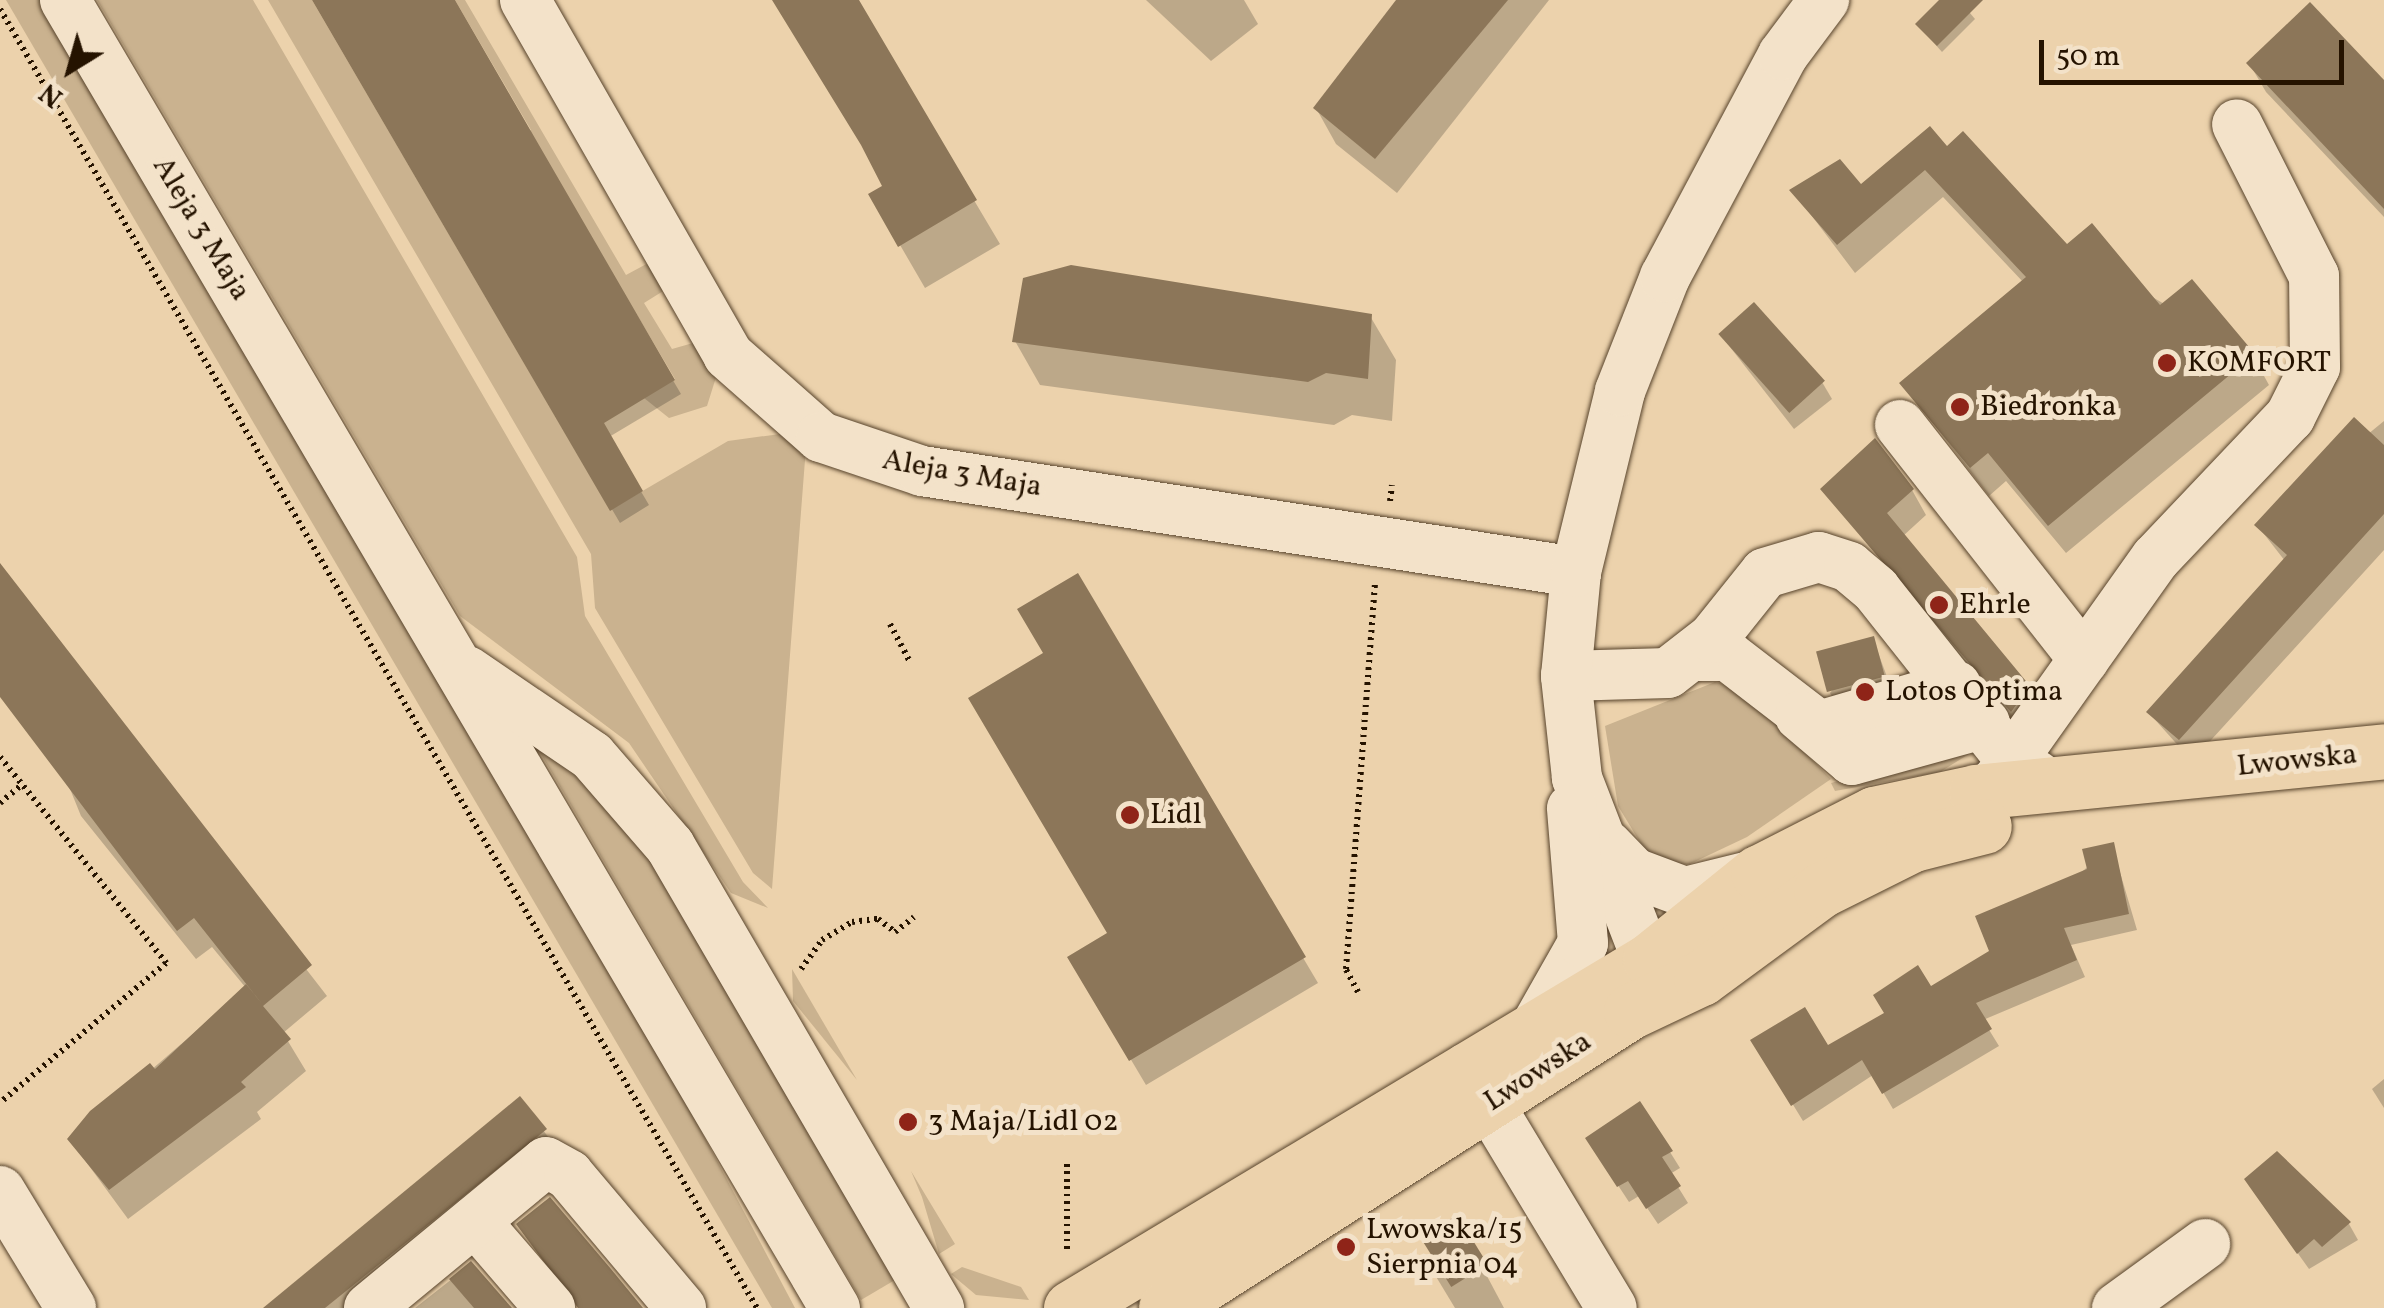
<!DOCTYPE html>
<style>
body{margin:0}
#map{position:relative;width:2384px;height:1308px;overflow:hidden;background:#ecd2ac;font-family:Vollkorn,serif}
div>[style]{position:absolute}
.green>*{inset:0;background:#cab28f}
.shadow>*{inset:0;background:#0003}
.building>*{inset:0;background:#8c7659;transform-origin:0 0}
.path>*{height:6px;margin-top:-3px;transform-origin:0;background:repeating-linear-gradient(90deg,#251300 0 2.5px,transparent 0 7.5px)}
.roads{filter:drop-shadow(0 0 2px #57432b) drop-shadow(0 0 2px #57432b)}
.minor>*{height:50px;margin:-25px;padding:0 25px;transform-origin:25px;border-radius:25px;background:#f3e2c9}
.major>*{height:55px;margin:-27.5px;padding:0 27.5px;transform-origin:27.5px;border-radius:27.5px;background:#ecd2ac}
.dots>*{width:28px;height:28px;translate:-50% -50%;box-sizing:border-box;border:5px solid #f3e2c9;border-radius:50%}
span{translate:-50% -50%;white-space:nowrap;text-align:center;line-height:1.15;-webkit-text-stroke:10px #f3e2c9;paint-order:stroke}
.street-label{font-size:30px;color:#251300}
.poi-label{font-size:30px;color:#251300}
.left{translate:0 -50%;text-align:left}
.north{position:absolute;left:20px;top:20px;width:100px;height:100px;-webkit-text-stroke:8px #f3e2c9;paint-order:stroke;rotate:217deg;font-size:28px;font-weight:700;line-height:40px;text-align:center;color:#251300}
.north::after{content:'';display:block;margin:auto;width:35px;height:45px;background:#251300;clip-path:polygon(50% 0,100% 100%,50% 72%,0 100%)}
.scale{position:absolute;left:2039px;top:40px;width:305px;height:45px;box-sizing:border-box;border:5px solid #251300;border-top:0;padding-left:12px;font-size:30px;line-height:35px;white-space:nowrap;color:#251300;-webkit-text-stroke:8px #f3e2c9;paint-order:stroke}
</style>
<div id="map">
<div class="green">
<div style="clip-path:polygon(6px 0,41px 0,637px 1010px,795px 1308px,772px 1308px)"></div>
<div style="clip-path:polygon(97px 0,253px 0,577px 557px,585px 616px,743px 882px,768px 908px,731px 893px,629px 743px,460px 616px)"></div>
<div style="clip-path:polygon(268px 0,312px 0,610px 510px,728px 441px,787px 433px,806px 447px,772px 889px,753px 873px,595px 608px,591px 554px)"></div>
<div style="clip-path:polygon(455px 0,465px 0,626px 275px,652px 261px,668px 288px,644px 303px,672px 349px,693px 343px,718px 371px,707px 406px,669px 418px,644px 398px,675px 379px,637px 315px,498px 150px,531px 130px)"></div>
<div style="clip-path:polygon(1715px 682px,1741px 688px,1831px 779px,1747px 837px,1690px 864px,1669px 864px,1646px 852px,1618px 806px,1605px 726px)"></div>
<div style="clip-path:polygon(1963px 748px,1969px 754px,1940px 772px,1835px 791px,1831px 783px)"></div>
<div style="clip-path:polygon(538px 749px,614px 800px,900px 1277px,861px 1300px)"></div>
<div style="clip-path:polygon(792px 969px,857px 1080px,793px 1001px)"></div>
<div style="clip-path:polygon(911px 1171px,955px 1244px,939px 1254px,922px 1197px)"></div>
<div style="clip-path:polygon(962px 1267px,1021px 1287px,1029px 1300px,976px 1295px,951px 1274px)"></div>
</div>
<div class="shadow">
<div style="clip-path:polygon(313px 0,450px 0,681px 394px,609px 437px,649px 505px,620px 523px)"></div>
<div style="clip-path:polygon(775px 0,855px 0,1000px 244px,925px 288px,871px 195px,885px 187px,869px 156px)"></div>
<div style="clip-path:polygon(1146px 0,1244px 0,1258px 24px,1211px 61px)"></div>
<div style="clip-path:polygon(1399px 0,1549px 0,1397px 193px,1336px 144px,1316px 108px)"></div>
<div style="clip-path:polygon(1943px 0,1959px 0,1975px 19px,1942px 52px,1918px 25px)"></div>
<div style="clip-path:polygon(2249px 63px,2384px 84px,2384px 217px,2266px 92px)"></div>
<div style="clip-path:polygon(1947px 149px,2067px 247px,2253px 356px,2269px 385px,2066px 553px,2006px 481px,1989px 496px,1902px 383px,2024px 283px,1943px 197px,1855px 273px,1793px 191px,1860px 187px)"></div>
<div style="clip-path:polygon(1370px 316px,1396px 360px,1392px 421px,1352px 415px,1334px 425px,1040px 385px,1015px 341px)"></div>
<div style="clip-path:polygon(1719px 333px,1822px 382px,1832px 399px,1794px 429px)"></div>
<div style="clip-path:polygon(2384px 421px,2384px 550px,2192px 761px,2149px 713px,2285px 561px,2257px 525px)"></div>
<div style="clip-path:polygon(1823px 490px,1912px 490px,1926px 515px,1903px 536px,2028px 687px,2042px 712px,2026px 735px)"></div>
<div style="clip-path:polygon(0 574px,327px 996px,283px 1033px,306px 1071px,257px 1112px,261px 1119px,128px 1219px,70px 1140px,246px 988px,212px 947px,196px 959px,81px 816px,68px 784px,0 694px)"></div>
<div style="clip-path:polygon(1077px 576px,1318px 983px,1146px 1085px,1070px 957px,1110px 934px,1046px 654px)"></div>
<div style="clip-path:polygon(1873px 639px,1893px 693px,1839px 709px,1830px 693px)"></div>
<div style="clip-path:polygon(2112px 845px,2137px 930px,2071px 945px,2085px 977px,1983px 1020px,1999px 1046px,1893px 1109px,1873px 1075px,1803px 1121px,1754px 1041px,1827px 1049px,1992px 952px)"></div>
<div style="clip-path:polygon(2384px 1079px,2384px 1108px,2372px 1089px)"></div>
<div style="clip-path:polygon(520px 1100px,549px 1138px,354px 1294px,349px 1308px,267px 1308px)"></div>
<div style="clip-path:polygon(1670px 1152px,1680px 1168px,1670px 1174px,1688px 1203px,1658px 1224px,1639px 1196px,1629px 1202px,1598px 1155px)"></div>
<div style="clip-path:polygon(2257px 1196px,2349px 1224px,2358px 1240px,2309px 1269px)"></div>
<div style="clip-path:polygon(1456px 1218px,1504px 1308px,1455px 1308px,1429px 1265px)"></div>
<div style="clip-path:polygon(471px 1264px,509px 1308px,415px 1308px)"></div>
</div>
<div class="building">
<div style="clip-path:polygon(312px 0,455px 0,675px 380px,604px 423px,643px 491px,610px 511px)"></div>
<div style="clip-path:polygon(772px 0,859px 0,977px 200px,898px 247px,868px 194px,882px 186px,861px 145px)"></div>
<div style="clip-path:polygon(1396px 0,1508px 0,1375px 159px,1313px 108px)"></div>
<div style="clip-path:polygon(1939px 0,1983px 0,1937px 46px,1915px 24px)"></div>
<div style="clip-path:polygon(2310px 2px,2384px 80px,2384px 209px,2246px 63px)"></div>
<div style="clip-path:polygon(1930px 126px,1947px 146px,1963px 131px,2067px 244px,2092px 223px,2160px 305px,2192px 279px,2255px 354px,2048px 526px,1988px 453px,1970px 468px,1899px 383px,2026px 277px,1925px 170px,1837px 245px,1789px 190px,1840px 159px,1861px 184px)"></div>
<div style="clip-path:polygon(1071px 265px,1372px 314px,1368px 379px,1326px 373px,1308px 382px,1012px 342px,1023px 278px)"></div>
<div style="left:1754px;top:302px;width:106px;height:48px;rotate:48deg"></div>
<div style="clip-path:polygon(2354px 417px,2384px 445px,2384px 514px,2179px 740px,2146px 712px,2287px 555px,2254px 525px)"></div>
<div style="clip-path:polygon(1875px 438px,1914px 489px,1887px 513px,2030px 686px,2011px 712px,1820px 489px)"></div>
<div style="clip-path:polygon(0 563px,312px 965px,263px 1006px,291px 1039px,241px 1082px,246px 1087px,109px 1190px,67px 1139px,90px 1111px,150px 1063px,155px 1069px,246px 984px,263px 1005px,194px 918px,177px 931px,0 697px)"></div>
<div style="clip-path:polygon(1078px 573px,1306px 957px,1129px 1061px,1067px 957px,1107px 933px,968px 698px,1043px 653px,1017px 609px)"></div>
<div style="left:1874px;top:636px;width:42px;height:60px;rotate:75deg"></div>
<div style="clip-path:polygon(2114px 842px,2129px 914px,2064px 928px,2077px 960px,1976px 1003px,1992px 1029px,1882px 1094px,1862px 1060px,1791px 1106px,1750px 1040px,1805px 1007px,1828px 1045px,1884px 1013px,1873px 995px,1918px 965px,1931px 986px,1989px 951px,1975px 916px,2087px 869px,2082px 849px)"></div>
<div style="clip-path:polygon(520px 1096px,547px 1129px,325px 1308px,263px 1308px)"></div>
<div style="clip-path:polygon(1640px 1101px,1673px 1151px,1662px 1157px,1681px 1186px,1646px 1209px,1628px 1181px,1617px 1187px,1585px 1138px)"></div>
<div style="clip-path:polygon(2277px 1151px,2351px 1222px,2322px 1247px,2314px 1239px,2297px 1254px,2244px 1179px)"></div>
<div style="clip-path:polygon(550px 1197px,611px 1269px,643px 1308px,578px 1308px,516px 1224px)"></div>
<div style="left:1457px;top:1215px;width:58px;height:43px;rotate:58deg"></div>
<div style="clip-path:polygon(471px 1261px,512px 1308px,474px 1308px,449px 1279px)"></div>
</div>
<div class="path">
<div style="left:0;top:9px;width:1503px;rotate:59.77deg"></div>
<div style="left:1390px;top:501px;width:16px;rotate:-83deg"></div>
<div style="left:890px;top:624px;width:41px;rotate:62.2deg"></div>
<div style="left:0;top:757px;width:265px;rotate:51.1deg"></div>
<div style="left:166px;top:963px;width:217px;rotate:139.9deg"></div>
<div style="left:0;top:803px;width:30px;rotate:-40deg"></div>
<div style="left:801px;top:969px;width:36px;rotate:-54deg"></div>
<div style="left:822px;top:940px;width:35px;rotate:-31deg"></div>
<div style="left:852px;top:922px;width:26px;rotate:-7deg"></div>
<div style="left:878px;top:919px;width:21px;rotate:37deg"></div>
<div style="left:895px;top:932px;width:24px;rotate:-38deg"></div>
<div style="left:1358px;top:992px;width:26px;rotate:-118deg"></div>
<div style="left:1346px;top:969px;width:388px;rotate:-85.7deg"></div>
<div style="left:1067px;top:1249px;width:88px;rotate:-90deg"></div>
</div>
<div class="roads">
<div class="minor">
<div style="left:65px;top:0;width:1518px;rotate:59.52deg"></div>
<div style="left:525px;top:0;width:409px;rotate:60.2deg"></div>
<div style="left:728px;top:355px;width:124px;rotate:41.4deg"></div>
<div style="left:821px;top:437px;width:107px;rotate:18.6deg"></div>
<div style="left:922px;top:471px;width:662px;rotate:8.78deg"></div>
<div style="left:1900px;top:425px;width:298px;rotate:51.9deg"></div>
<div style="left:1694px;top:656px;width:34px"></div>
<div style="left:1728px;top:656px;width:115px;rotate:37.6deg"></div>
<div style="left:1819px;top:726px;width:143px;rotate:-16.3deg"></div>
<div style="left:467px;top:671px;width:151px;rotate:34.2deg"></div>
<div style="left:592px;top:756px;width:119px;rotate:49.1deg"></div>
<div style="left:670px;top:846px;width:535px;rotate:59.79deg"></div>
<div style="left:1566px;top:676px;width:102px;rotate:-1.7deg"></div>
<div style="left:1668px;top:673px;width:57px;rotate:-37.9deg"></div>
<div style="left:1713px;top:638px;width:83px;rotate:-51.3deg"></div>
<div style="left:1765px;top:573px;width:56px;rotate:-16.5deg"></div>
<div style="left:1819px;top:557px;width:32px;rotate:18deg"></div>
<div style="left:1849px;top:567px;width:35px;rotate:40deg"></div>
<div style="left:1876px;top:590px;width:216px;rotate:51.6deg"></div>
<div style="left:2010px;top:759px;width:32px;rotate:32deg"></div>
<div style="left:1800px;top:716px;width:68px;rotate:40.2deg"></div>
<div style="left:1852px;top:760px;width:138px;rotate:-15.5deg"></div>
<div style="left:1963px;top:811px;width:47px;rotate:-41.5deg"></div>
<div style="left:1998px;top:780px;width:272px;rotate:-54.6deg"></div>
<div style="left:2156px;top:558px;width:195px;rotate:-46.5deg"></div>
<div style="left:2290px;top:417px;width:56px;rotate:-63.4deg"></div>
<div style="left:2315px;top:367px;width:91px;rotate:-90.6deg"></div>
<div style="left:2314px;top:276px;width:170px;rotate:-116.9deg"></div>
<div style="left:1607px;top:845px;width:39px;rotate:46deg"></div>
<div style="left:1634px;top:873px;width:54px;rotate:20.4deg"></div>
<div style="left:1685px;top:892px;width:71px;rotate:-13.8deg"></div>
<div style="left:1661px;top:996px;width:234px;rotate:-111.1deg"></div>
<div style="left:1577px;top:778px;width:103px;rotate:-96.2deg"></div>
<div style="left:1566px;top:676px;width:104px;rotate:-84.5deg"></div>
<div style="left:1576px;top:572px;width:186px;rotate:-76.3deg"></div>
<div style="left:1620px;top:391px;width:123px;rotate:-68.5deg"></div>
<div style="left:1665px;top:277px;width:251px;rotate:-62deg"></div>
<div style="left:1783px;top:55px;width:69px;rotate:-53.3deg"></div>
<div style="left:1537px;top:1024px;width:93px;rotate:-60.4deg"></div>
<div style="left:1583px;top:943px;width:135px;rotate:-94.7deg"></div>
<div style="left:1467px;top:1068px;width:280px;rotate:58.9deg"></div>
<div style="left:0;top:1191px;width:137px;rotate:58.7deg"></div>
<div style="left:475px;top:1221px;width:115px;rotate:49.2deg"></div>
<div style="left:369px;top:1308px;width:229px;rotate:-39.5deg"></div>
<div style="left:546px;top:1162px;width:26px;rotate:29deg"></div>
<div style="left:569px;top:1175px;width:174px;rotate:49.9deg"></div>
<div style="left:2117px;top:1308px;width:109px;rotate:-36deg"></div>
</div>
<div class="major">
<div style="left:1071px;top:1308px;width:676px;rotate:-31.01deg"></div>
<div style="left:1650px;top:960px;width:139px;rotate:-38.9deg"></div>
<div style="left:1758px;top:873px;width:130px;rotate:-27deg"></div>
<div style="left:1874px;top:814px;width:104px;rotate:-12.2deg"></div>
<div style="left:1976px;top:792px;width:410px;rotate:-5.7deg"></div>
<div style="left:1166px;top:1308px;width:552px;rotate:-32.57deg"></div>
<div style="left:1631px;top:1011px;width:77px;rotate:-25.2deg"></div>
<div style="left:1701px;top:978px;width:149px;rotate:-36.3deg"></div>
<div style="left:1821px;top:890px;width:103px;rotate:-26.6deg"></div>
<div style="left:1913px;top:844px;width:73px;rotate:-14.2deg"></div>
</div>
</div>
<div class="dots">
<div style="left:2167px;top:363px;background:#8f2418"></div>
<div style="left:1960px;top:407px;background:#8f2418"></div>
<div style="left:1939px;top:605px;background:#8f2418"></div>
<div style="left:1865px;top:692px;background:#8f2418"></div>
<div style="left:1130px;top:815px;background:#8f2418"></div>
<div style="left:908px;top:1122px;background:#8f2418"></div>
<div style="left:1346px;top:1247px;background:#8f2418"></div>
</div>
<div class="street-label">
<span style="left:201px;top:229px;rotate:59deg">Aleja 3 Maja</span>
<span style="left:962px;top:474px;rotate:10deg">Aleja 3 Maja</span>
<span style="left:2297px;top:761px;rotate:-6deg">Lwowska</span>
<span style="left:1538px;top:1072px;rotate:-33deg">Lwowska</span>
</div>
<div class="poi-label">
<span class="left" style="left:2187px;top:363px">KOMFORT</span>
<span class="left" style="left:1980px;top:407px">Biedronka</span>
<span class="left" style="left:1959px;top:605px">Ehrle</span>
<span class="left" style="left:1885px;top:692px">Lotos Optima</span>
<span class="left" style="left:1150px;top:815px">Lidl</span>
<span class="left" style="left:928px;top:1122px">3 Maja/Lidl 02</span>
<span class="left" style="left:1366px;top:1247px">Lwowska/15<br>Sierpnia 04</span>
</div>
<div class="north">N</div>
<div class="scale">50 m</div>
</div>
